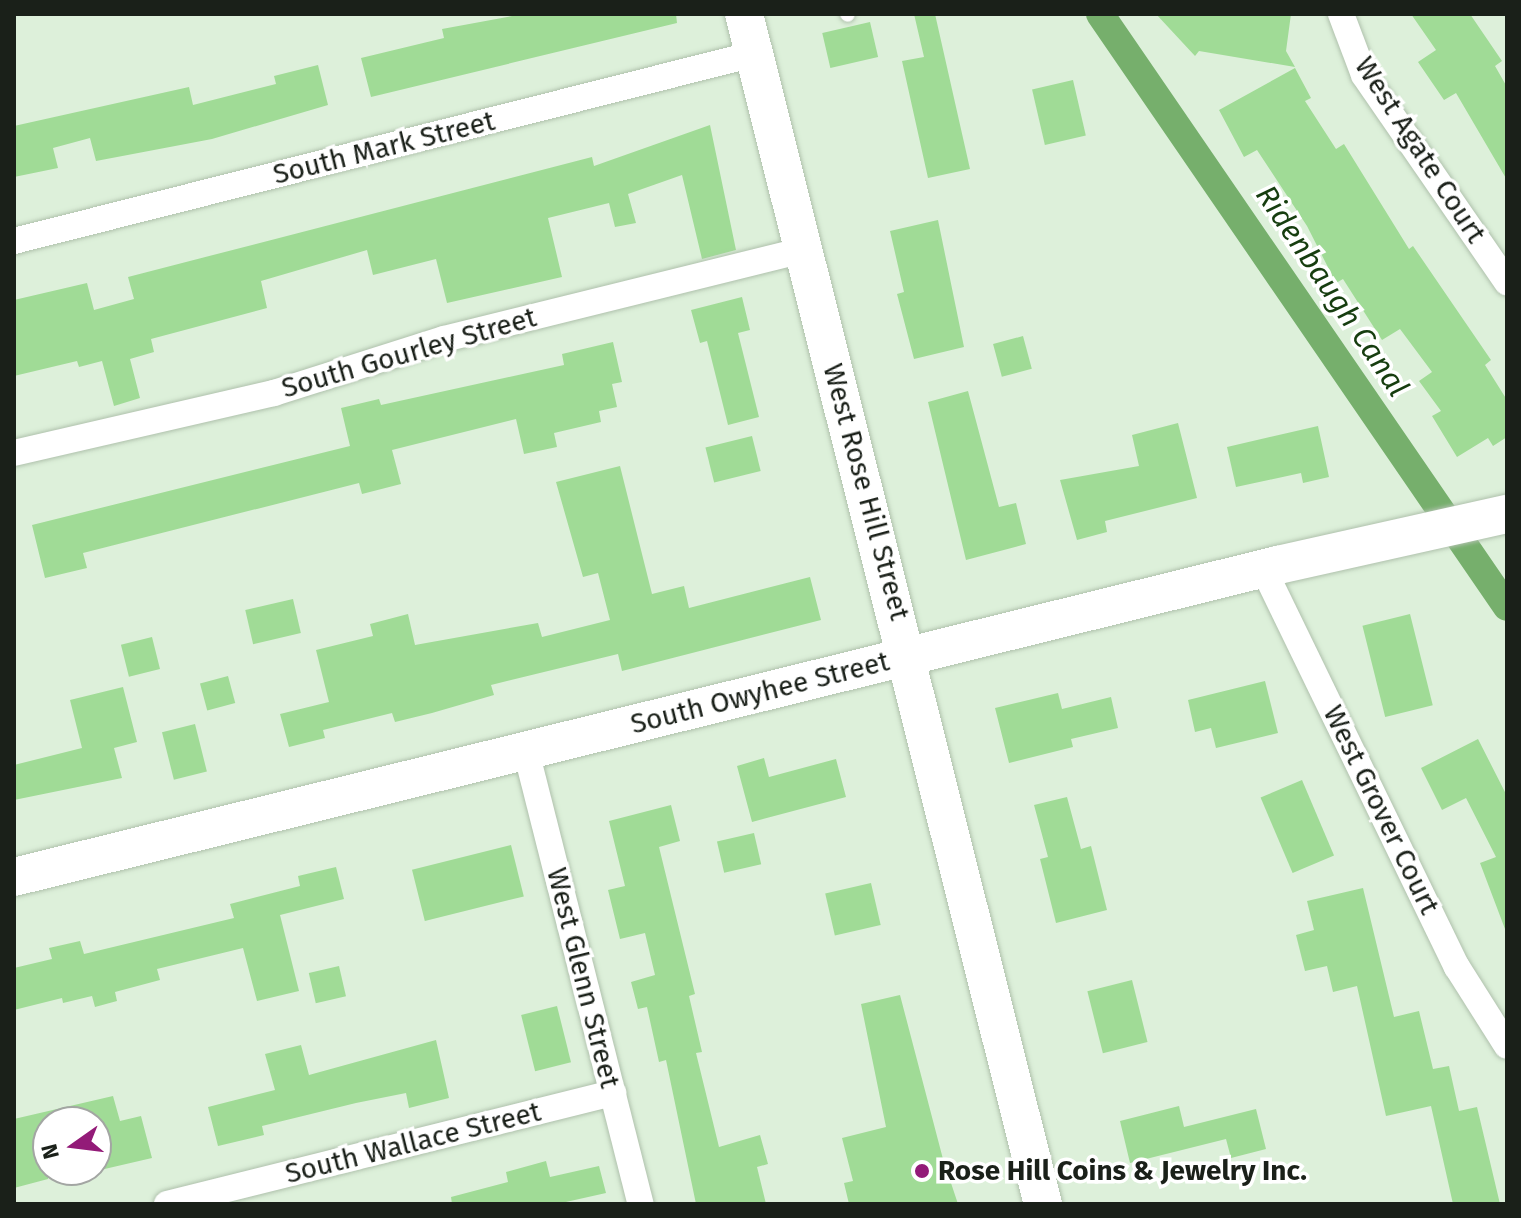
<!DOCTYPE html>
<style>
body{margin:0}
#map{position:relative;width:1521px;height:1218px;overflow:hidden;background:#ddf0da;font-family:"Fira Sans",sans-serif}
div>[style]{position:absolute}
.canal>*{height:28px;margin:-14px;padding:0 14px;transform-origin:14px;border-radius:14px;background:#76af6c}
.building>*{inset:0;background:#a0db96;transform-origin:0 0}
.roads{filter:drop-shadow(0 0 2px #afc1ac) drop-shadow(0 0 2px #afc1ac)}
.lane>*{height:14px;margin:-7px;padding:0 7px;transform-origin:7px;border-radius:7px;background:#fff}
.street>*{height:26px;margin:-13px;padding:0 13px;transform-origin:13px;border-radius:13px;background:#fff}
.secondary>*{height:38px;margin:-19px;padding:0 19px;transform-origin:19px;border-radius:19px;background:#fff}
.dots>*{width:22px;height:22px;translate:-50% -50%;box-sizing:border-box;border:4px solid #fff;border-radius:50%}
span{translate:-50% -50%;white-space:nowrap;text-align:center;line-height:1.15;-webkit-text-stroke:7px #fff;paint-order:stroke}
.street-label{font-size:28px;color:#1a2019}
.poi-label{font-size:28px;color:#1a2019;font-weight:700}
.left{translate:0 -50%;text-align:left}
.water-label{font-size:30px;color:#163d0f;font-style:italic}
.frame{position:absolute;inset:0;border:16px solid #1a2019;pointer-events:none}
.north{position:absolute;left:32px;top:1106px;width:80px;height:80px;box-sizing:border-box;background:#fff;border:2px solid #a3a6a3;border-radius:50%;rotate:256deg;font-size:22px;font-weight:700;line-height:32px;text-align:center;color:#1a2019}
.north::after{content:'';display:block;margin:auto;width:28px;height:36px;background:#931b78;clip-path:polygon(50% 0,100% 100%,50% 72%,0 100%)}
</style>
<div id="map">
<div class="canal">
<div style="left:1100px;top:14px;width:719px;rotate:55.54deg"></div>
</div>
<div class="building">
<div style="clip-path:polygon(523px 14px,676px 14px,677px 23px,371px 97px,361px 58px,444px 38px,442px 29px)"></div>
<div style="clip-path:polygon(914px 14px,935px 14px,970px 169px,928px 178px,902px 61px,924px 57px)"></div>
<div style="clip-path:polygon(1156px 14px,1291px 14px,1286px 51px,1295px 67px,1199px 51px,1195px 56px)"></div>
<div style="clip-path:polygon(1411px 14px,1470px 14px,1502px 61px,1495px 66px,1507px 87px,1507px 180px,1456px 93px,1444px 100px,1418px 62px,1436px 50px)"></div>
<div style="left:870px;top:22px;width:36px;height:49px;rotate:77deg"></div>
<div style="clip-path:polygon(318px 65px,328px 105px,212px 139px,96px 161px,90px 138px,53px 148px,58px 168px,14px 177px,14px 126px,189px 87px,193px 105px,276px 84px,274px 76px)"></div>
<div style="clip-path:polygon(1295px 68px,1311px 98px,1305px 101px,1336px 149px,1344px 144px,1409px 249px,1413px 246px,1491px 360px,1485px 365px,1507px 400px,1507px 437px,1493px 446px,1488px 438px,1457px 457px,1432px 416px,1441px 411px,1419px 381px,1432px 372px,1400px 329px,1382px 340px,1343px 279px,1336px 283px,1307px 226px,1257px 150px,1244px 157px,1219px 110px)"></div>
<div style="left:1073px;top:80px;width:57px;height:42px;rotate:77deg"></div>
<div style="clip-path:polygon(710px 125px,736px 250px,702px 259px,682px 175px,628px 194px,636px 223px,615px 227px,609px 203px,548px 218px,562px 277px,447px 303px,436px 259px,373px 275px,367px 250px,261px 281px,267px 308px,151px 339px,154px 352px,130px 359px,140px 398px,114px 406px,102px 361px,79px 367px,77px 361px,14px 376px,14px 300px,87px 283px,94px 310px,134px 299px,128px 277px,592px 157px,594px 166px)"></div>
<div style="clip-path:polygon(938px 220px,964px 347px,914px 359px,897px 294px,904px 292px,890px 231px)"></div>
<div style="clip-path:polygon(742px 297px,750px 330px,738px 333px,759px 417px,728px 425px,707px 341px,700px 343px,691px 310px)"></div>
<div style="left:1023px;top:336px;width:34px;height:31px;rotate:75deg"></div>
<div style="clip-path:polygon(613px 342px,622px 382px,612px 384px,617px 407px,599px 411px,601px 422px,554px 433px,557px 447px,524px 454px,516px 419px,392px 450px,401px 484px,362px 494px,359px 483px,83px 553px,87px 568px,45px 578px,32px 525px,350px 446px,341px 408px,379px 399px,381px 405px,564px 365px,562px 354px)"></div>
<div style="clip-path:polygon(968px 391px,999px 507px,1016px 503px,1026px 544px,966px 560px,928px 402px)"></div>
<div style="clip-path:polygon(1178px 423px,1197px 498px,1105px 521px,1107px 532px,1077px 540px,1060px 480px,1139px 466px,1132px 435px)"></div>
<div style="clip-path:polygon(1318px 426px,1329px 477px,1303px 483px,1301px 473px,1236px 487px,1227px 447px)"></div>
<div style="left:752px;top:436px;width:36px;height:48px;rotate:76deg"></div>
<div style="clip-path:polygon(620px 466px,652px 594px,684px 586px,689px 608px,810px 577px,821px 620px,622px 671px,618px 654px,491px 685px,494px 695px,432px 713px,395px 722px,392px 713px,323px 730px,325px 738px,289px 747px,280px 714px,329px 702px,316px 650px,373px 636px,370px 624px,408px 614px,415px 645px,538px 623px,542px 637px,610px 620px,598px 573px,583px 577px,556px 482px)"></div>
<div style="left:293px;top:599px;width:35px;height:49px;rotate:77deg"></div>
<div style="left:1410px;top:614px;width:94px;height:49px;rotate:76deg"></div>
<div style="left:152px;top:637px;width:33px;height:32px;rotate:76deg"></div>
<div style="left:228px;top:676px;width:28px;height:29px;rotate:75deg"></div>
<div style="clip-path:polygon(1265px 681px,1278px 733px,1216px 748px,1211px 728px,1195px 732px,1188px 700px)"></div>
<div style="clip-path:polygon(123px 687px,137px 742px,114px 748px,122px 778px,14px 800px,14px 765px,82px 748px,70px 700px)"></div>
<div style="clip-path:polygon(1058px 693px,1062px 709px,1111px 697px,1118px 728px,1071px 739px,1073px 747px,1009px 763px,995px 708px)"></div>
<div style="left:195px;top:724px;width:49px;height:34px;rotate:76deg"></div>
<div style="clip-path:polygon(1478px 739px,1507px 796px,1505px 929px,1480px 863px,1496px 857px,1466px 798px,1442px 810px,1421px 768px)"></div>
<div style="clip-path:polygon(764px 758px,769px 777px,836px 759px,846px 797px,752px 822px,737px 766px)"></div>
<div style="left:1302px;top:780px;width:82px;height:45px;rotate:67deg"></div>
<div style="clip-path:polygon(1067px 797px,1081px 849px,1091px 846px,1107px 910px,1056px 923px,1040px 859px,1048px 857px,1034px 805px)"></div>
<div style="clip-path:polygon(671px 805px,680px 841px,659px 847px,695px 994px,689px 996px,702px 1052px,696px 1053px,719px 1147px,760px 1135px,768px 1164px,757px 1167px,766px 1204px,696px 1204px,666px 1060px,659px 1062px,647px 1007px,638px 1009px,631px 982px,655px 975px,645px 933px,620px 939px,608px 890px,625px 886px,609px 821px)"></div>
<div style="left:754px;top:833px;width:32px;height:38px;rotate:77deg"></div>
<div style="left:511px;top:845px;width:53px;height:102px;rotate:76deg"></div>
<div style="clip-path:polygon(336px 867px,344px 899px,280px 915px,299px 991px,257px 1001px,243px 948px,157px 969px,160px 980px,115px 992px,117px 1001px,95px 1007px,92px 996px,63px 1003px,62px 998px,14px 1010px,14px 968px,52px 959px,49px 948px,80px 941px,84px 954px,234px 918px,230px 904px,300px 886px,298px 876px)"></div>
<div style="left:871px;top:883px;width:43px;height:47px;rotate:77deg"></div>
<div style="clip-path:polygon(1363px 888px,1394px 1017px,1419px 1011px,1433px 1069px,1449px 1066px,1459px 1111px,1477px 1107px,1500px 1204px,1453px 1204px,1431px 1106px,1386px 1116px,1357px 986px,1333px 992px,1327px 966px,1305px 971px,1296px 935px,1314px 930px,1307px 901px)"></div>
<div style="left:339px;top:966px;width:31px;height:31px;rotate:77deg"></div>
<div style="left:1132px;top:980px;width:64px;height:46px;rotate:76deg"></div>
<div style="clip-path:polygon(900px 995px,943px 1159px,958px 1204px,849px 1204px,844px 1183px,853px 1181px,842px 1138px,886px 1127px,861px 1004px)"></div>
<div style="left:557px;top:1006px;width:58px;height:37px;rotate:76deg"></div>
<div style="clip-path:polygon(436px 1040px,449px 1098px,409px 1108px,406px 1093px,356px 1103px,262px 1126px,264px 1135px,218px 1146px,208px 1107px,275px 1090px,265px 1054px,301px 1045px,309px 1075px)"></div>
<div style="clip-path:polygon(113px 1096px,120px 1121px,141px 1116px,152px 1158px,96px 1171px,96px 1122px,48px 1122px,48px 1179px,14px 1188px,14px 1119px)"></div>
<div style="clip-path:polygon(1179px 1106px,1184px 1127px,1256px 1109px,1266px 1149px,1231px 1158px,1226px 1139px,1130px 1163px,1120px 1121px)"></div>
<div style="clip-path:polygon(546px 1161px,550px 1177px,599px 1166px,606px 1193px,557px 1204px,452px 1204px,451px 1197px,508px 1182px,506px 1172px)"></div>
</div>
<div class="roads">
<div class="lane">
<div style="left:847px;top:14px;width:1px;rotate:45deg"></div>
</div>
<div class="street">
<div style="left:1341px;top:14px;width:65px;rotate:69.3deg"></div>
<div style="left:1364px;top:75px;width:252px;rotate:55.4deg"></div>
<div style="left:14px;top:241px;width:763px;rotate:-14.18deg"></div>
<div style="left:14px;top:453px;width:267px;rotate:-13deg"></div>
<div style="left:274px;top:393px;width:178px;rotate:-17.6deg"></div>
<div style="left:444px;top:339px;width:371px;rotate:-13.9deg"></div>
<div style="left:1263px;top:568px;width:444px;rotate:64.1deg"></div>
<div style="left:1457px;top:967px;width:93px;rotate:57.7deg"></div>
<div style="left:526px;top:751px;width:467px;rotate:75.8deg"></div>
<div style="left:167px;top:1204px;width:460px;rotate:-14deg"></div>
</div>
<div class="secondary">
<div style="left:744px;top:14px;width:1227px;rotate:75.9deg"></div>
<div style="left:14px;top:877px;width:1302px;rotate:-13.87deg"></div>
<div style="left:1278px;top:565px;width:235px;rotate:-12.6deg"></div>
</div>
</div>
<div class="dots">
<div style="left:922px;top:1171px;background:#931b78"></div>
</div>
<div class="street-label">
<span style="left:384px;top:148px;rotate:-14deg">South Mark Street</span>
<span style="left:1420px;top:150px;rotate:57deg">West Agate Court</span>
<span style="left:409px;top:353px;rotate:-16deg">South Gourley Street</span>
<span style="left:866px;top:492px;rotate:75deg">West Rose Hill Street</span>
<span style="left:760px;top:693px;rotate:-14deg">South Owyhee Street</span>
<span style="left:1381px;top:810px;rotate:64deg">West Grover Court</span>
<span style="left:583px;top:978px;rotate:76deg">West Glenn Street</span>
<span style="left:413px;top:1143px;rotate:-14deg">South Wallace Street</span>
</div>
<div class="poi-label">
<span class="left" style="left:938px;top:1171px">Rose Hill Coins &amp; Jewelry Inc.</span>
</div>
<div class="water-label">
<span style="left:1332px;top:291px;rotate:56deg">Ridenbaugh Canal</span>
</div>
<div class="frame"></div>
<div class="north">N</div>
</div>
